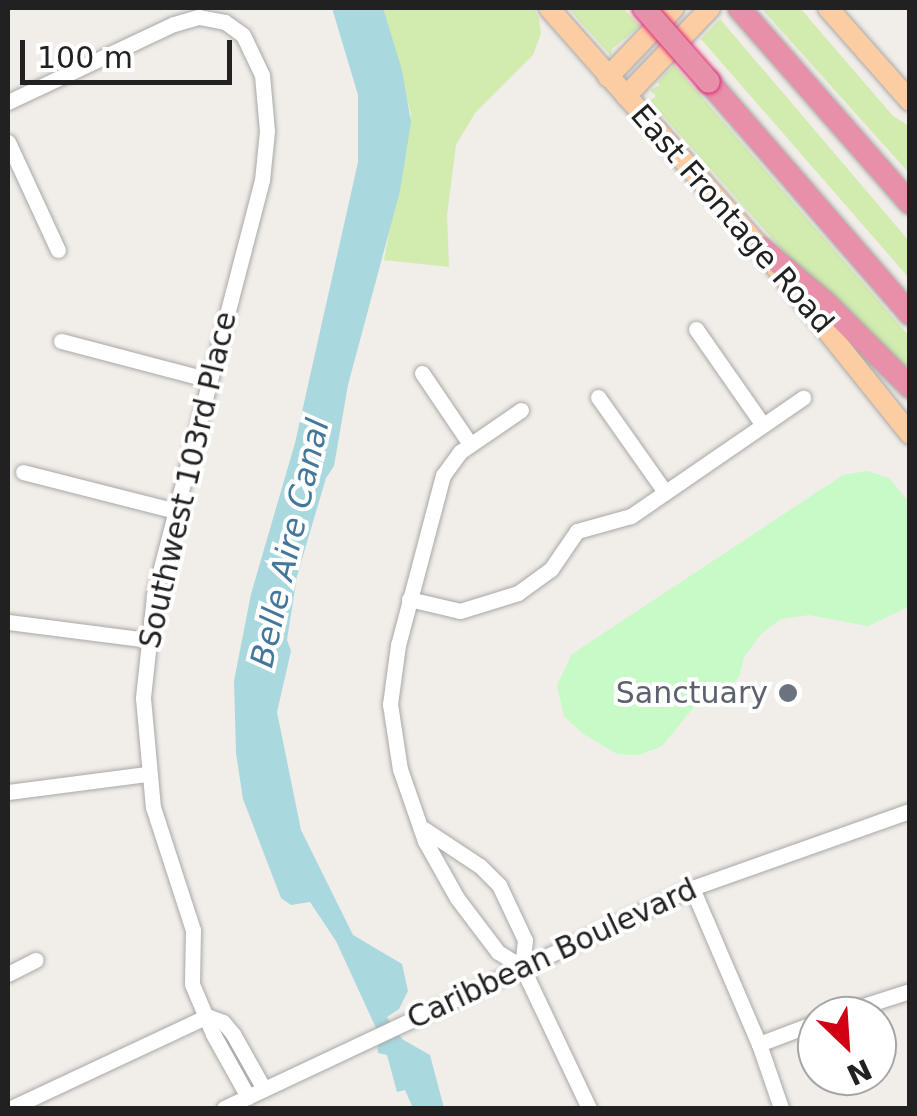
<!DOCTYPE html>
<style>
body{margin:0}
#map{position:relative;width:917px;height:1116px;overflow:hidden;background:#f1ede8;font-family:"DejaVu Sans",sans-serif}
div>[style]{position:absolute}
.grass>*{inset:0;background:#d2ebae}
.park>*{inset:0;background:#c7fac6}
.water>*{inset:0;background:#a9d8df}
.roads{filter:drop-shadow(0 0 2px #a8a8a8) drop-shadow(0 0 2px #a8a8a8)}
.minor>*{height:15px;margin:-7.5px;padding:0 7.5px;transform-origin:7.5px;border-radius:7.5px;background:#fff}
.major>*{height:20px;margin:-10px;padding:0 10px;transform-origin:10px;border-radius:10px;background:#fccda2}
.highway>*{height:22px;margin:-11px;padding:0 11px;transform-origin:11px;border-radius:11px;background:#e890a9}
.bridges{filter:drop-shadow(0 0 2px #dd2877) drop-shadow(0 0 2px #dd2877)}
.highway-bridge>*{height:22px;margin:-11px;padding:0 11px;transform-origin:11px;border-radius:11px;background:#e890a9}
.dots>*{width:28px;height:28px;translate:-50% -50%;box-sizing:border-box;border:5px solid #fff;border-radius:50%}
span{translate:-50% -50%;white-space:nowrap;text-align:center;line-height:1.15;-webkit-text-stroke:8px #fff;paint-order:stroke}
.street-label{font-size:30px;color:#212121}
.worship-label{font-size:30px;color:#5b616d}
.right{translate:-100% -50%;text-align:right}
.water-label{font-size:32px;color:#43779b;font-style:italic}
.frame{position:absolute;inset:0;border:10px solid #212121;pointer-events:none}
.north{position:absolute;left:797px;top:996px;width:100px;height:100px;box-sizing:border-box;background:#fff;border:2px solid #a6a6a6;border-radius:50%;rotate:155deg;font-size:28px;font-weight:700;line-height:40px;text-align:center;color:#212121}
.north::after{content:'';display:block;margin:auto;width:35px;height:45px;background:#d20014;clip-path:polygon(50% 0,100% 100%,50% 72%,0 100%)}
.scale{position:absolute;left:20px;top:40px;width:212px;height:45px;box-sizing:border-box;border:5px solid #212121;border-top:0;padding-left:12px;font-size:30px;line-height:35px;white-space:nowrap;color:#212121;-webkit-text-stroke:8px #fff;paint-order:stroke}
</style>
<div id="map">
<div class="grass">
<div style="clip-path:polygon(383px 8px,534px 8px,539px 19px,541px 33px,533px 55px,475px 113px,456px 145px,447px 215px,449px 267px,384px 260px,411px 114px)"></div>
<div style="clip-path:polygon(568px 8px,623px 8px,640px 26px,612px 49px,611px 56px)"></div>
<div style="clip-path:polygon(761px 8px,800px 8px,893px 116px,909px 126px,909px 173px)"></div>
<div style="clip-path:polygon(720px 19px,909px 241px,909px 278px,701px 39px)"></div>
<div style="clip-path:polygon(674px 65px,909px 336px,909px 374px,803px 273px,650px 101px,656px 96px,650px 90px,660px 85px,658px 82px)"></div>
</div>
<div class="park">
<div style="clip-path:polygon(867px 471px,889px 478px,909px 502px,910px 605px,906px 608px,868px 626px,809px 615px,781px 619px,761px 634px,744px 657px,739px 677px,727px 689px,694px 707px,662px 746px,639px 755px,617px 754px,582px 733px,564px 716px,557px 685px,572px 654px,843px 475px)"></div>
</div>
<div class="water">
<div style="clip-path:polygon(332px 8px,383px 8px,402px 70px,411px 122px,400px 191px,348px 385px,334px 466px,326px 478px,297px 576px,287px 640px,291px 651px,277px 712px,301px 830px,353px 935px,402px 964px,408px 991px,399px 1009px,387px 1017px,402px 1039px,430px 1055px,444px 1108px,413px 1108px,405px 1090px,397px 1092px,387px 1055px,378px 1053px,376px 1028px,336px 941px,310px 902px,291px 905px,281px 898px,243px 799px,236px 753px,234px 681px,251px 594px,295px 443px,358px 162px,358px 95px)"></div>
</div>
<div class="roads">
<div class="minor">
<div style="left:8px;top:102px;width:183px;rotate:-25.2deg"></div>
<div style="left:174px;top:24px;width:26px;rotate:-16deg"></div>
<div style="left:199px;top:17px;width:26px;rotate:11deg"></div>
<div style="left:225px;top:22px;width:22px;rotate:36deg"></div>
<div style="left:243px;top:35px;width:44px;rotate:64.6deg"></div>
<div style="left:262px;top:75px;width:56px;rotate:84.9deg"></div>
<div style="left:267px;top:131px;width:49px;rotate:95.8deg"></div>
<div style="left:262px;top:180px;width:430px;rotate:104.6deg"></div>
<div style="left:154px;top:596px;width:103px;rotate:96.2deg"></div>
<div style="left:143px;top:698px;width:109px;rotate:84.8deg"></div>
<div style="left:153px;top:807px;width:129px;rotate:72deg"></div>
<div style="left:193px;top:930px;width:54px;rotate:91.1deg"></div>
<div style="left:192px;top:984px;width:54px;rotate:67.2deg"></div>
<div style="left:213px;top:1034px;width:72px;rotate:60.9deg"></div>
<div style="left:8px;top:142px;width:119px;rotate:65.2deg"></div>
<div style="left:696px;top:329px;width:117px;rotate:55.1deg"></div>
<div style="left:61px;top:341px;width:154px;rotate:14.7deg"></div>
<div style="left:422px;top:373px;width:86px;rotate:55.9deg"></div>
<div style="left:598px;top:397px;width:116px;rotate:54.8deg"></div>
<div style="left:521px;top:410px;width:74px;rotate:145.5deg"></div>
<div style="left:460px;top:452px;width:29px;rotate:126deg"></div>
<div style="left:443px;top:475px;width:176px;rotate:104.8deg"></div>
<div style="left:398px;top:645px;width:60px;rotate:97.7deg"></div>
<div style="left:390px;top:704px;width:66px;rotate:81.3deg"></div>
<div style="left:400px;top:769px;width:76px;rotate:70.9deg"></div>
<div style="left:425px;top:841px;width:65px;rotate:60.7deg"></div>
<div style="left:457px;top:898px;width:68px;rotate:52.8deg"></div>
<div style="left:498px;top:952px;width:28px;rotate:32deg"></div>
<div style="left:23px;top:472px;width:158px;rotate:14.3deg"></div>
<div style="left:409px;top:599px;width:52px;rotate:13.2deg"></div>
<div style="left:460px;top:611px;width:61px;rotate:-17.2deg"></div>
<div style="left:518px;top:593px;width:41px;rotate:-36deg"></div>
<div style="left:551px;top:569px;width:46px;rotate:-55.6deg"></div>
<div style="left:577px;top:531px;width:56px;rotate:-15.5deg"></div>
<div style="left:631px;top:516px;width:209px;rotate:-34.5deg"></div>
<div style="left:8px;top:622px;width:141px;rotate:7.3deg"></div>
<div style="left:8px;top:792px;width:140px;rotate:-7.4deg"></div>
<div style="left:424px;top:829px;width:67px;rotate:33.5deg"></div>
<div style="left:480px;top:866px;width:27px;rotate:45deg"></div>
<div style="left:499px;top:885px;width:61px;rotate:64.7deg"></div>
<div style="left:525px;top:940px;width:27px;rotate:96deg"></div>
<div style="left:522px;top:967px;width:156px;rotate:64.6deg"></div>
<div style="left:692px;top:888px;width:170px;rotate:66.8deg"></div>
<div style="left:759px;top:1044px;width:68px;rotate:71deg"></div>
<div style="left:8px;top:974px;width:31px;rotate:-27deg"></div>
<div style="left:207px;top:1016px;width:17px;rotate:21deg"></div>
<div style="left:223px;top:1022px;width:16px;rotate:50deg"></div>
<div style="left:233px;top:1034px;width:63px;rotate:60.6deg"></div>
<div style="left:832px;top:1016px;width:82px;rotate:-17.8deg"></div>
<div style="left:759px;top:1044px;width:62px;rotate:-20.8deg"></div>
<div style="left:11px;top:1108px;width:217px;rotate:-25.1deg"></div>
<div style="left:224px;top:1108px;width:517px;rotate:-25.18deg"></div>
<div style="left:692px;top:888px;width:231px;rotate:-19.5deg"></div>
</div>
<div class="major">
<div style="left:549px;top:8px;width:319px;rotate:48.6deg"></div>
<div style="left:760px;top:247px;width:240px;rotate:51.3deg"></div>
<div style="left:828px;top:8px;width:124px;rotate:48.6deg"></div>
<div style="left:608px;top:77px;width:95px;rotate:-46.3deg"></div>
<div style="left:626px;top:96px;width:122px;rotate:-46.3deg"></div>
</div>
<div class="highway">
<div style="left:739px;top:8px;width:259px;rotate:48.8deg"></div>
<div style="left:709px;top:82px;width:307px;rotate:49.1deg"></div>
<div style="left:760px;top:247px;width:87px;rotate:40.3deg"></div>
<div style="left:826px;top:303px;width:119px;rotate:45deg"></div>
</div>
</div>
<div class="bridges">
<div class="highway-bridge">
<div style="left:644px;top:8px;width:98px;rotate:48.7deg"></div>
</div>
</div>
<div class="dots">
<div style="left:788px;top:693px;background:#6b7280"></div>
</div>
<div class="street-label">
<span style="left:732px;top:219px;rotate:49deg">East Frontage Road</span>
<span style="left:188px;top:480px;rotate:-77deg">Southwest 103rd Place</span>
<span style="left:552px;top:954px;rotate:-25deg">Caribbean Boulevard</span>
</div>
<div class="worship-label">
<span class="right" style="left:768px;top:693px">Sanctuary</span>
</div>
<div class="water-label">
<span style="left:290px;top:543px;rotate:-77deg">Belle Aire Canal</span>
</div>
<div class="frame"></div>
<div class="north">N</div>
<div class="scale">100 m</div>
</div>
